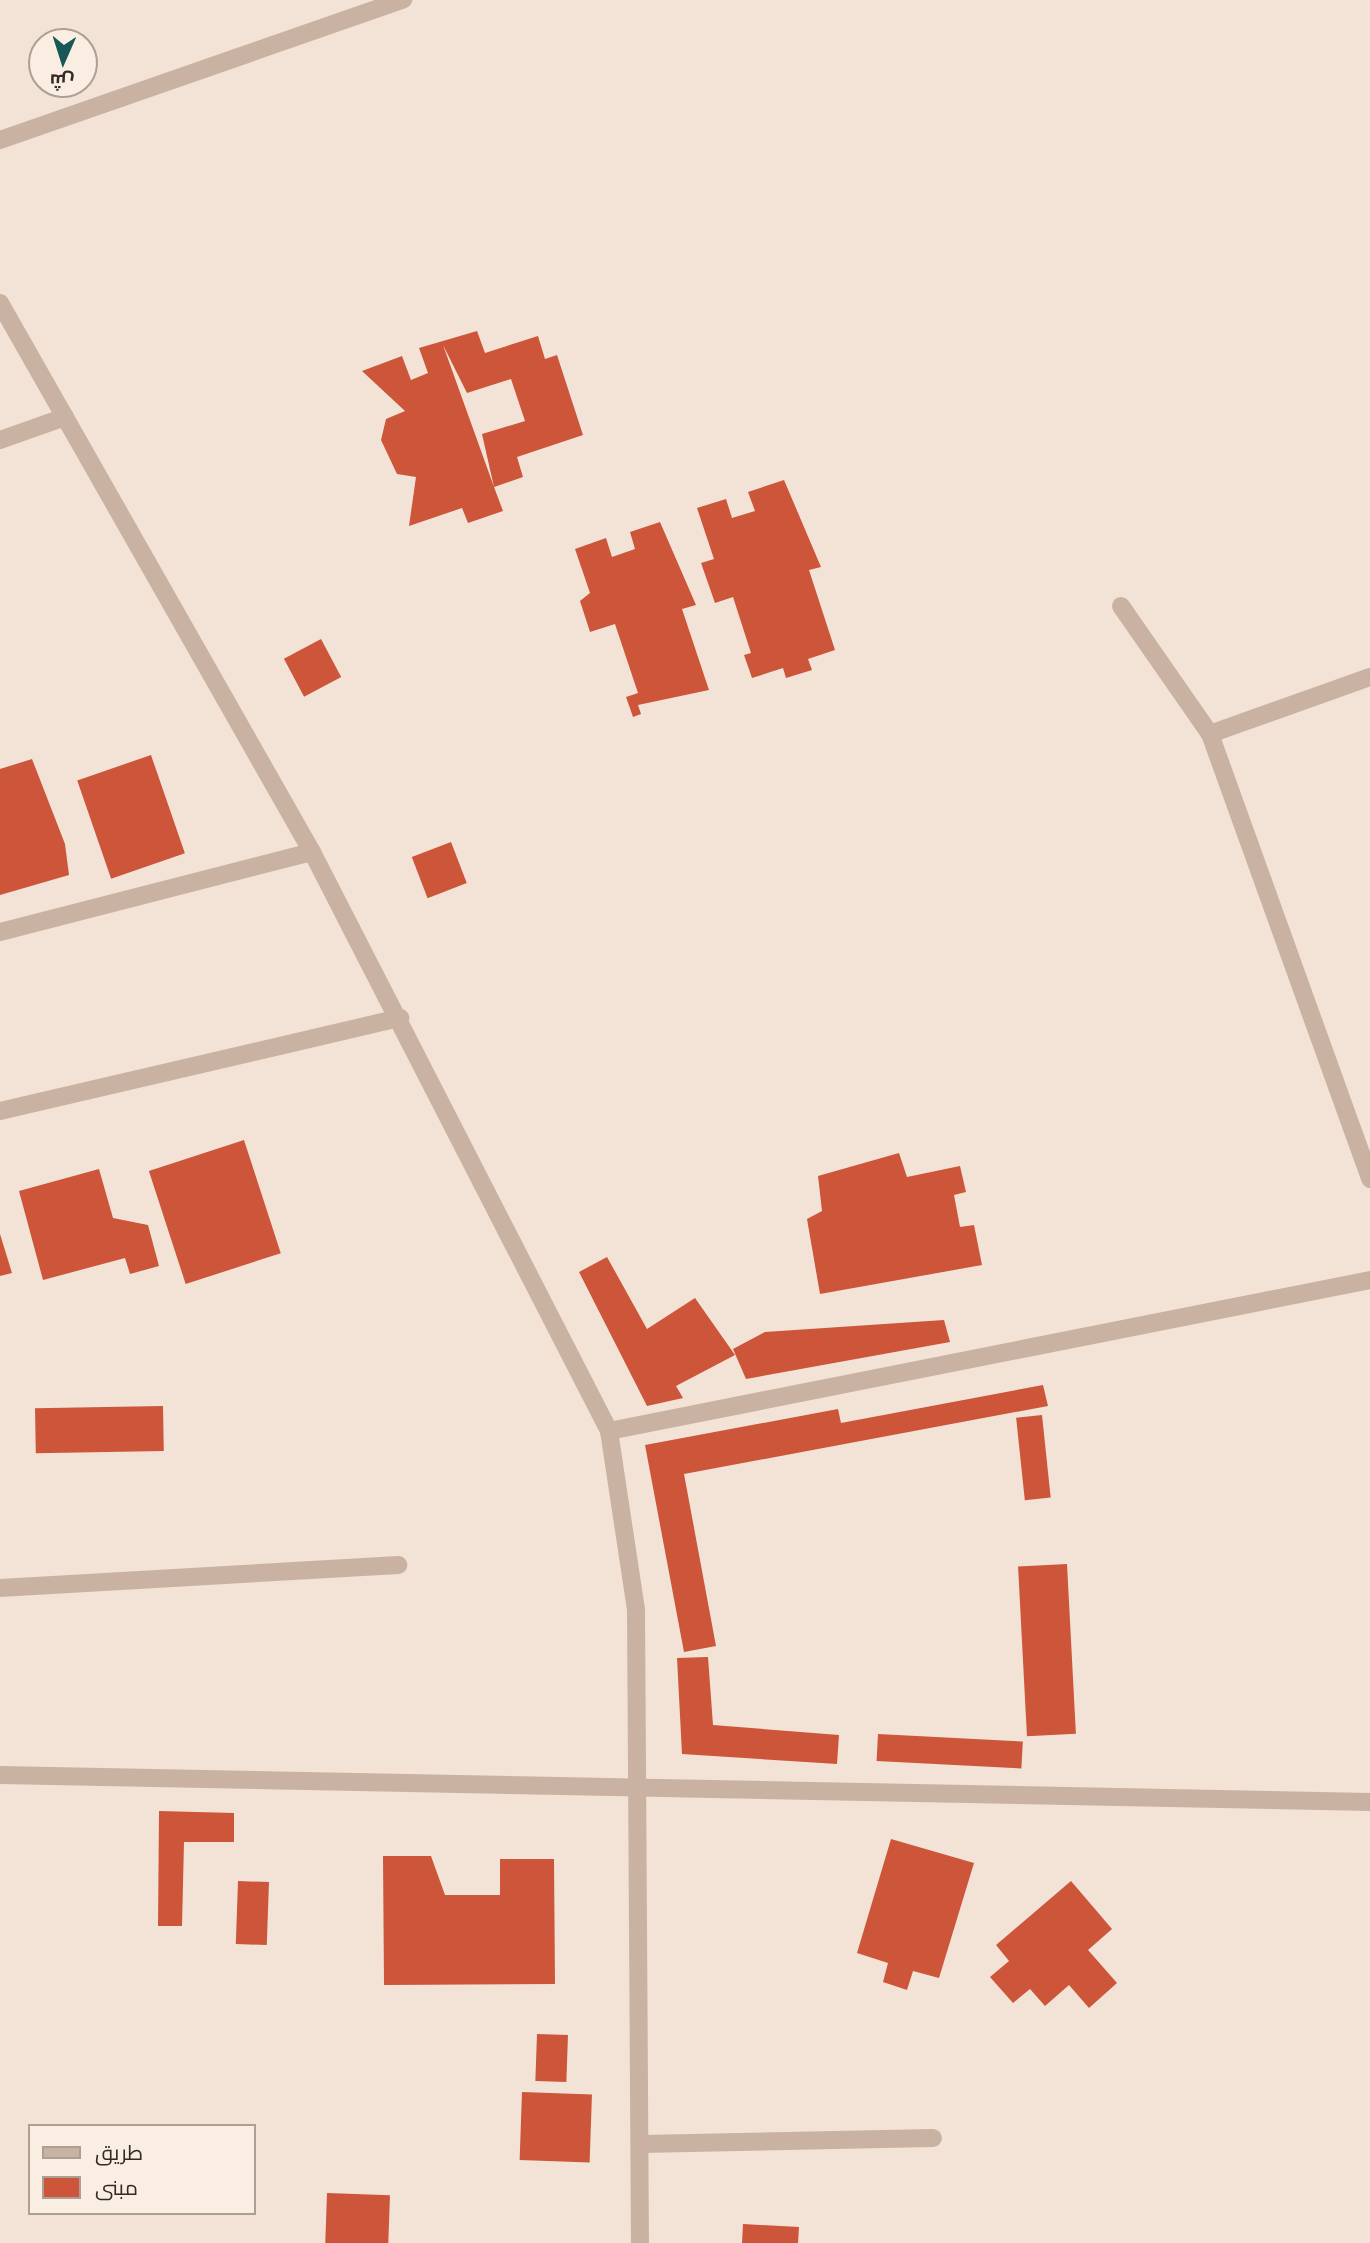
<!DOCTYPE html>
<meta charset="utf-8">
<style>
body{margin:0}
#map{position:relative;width:1370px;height:2243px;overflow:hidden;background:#f2e3d6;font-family:"IBM Plex Sans",Cairo,sans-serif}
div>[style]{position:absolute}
.building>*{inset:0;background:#cc553a;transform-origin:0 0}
.minor>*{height:18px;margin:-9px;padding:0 9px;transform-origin:9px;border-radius:9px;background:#cab2a2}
span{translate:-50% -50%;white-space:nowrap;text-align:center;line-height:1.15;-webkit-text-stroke:7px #faeee2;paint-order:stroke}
.legend{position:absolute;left:28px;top:2124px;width:228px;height:91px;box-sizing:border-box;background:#faeee2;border:2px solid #ab9f96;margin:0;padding:9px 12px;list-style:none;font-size:21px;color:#342925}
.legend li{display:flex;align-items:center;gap:14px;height:35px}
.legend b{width:35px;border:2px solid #ab9f96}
.north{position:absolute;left:28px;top:28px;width:70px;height:70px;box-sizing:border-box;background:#faeee2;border:2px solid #ab9f96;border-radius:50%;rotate:183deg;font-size:19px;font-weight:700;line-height:28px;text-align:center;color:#342925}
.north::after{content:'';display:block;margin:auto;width:24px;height:32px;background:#195757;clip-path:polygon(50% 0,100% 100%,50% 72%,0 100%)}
</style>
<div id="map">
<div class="building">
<div style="clip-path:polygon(evenodd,477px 331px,485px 353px,538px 336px,545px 359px,557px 355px,583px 435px,517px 457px,523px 477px,494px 487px,503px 511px,468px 523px,462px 508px,409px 526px,416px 477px,397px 474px,381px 440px,386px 419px,405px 411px,362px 371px,402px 356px,411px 380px,428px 373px,419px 348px,477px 331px,443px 345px,467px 393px,511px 379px,525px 421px,482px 434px,494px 487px,443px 345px)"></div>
<div style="clip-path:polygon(784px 480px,821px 567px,809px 570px,835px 650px,808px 659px,812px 670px,786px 678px,783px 668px,752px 678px,744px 655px,751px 653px,733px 597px,715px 603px,701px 563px,714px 559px,697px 508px,726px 499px,732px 518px,755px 511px,748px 492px)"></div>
<div style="clip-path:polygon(660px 522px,696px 605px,682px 609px,709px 690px,638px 705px,641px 714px,633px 717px,626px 697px,638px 693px,615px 624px,590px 632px,580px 601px,590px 593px,575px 549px,606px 538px,612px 557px,635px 549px,630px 532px)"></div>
<div style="left:321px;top:639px;width:43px;height:42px;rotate:62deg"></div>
<div style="left:151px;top:755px;width:104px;height:78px;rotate:71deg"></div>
<div style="clip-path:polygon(32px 759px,65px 844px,69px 875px,0 895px,0 769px)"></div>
<div style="left:451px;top:842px;width:44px;height:42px;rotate:69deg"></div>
<div style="left:244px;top:1140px;width:119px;height:100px;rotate:72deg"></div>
<div style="clip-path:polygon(899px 1153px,907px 1177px,960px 1166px,966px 1192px,954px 1195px,960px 1227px,974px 1225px,982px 1265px,820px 1294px,807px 1219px,822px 1211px,818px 1176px)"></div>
<div style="clip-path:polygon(99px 1169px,113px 1218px,148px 1225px,159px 1266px,130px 1274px,125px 1258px,43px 1280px,19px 1191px)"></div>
<div style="clip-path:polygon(0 1234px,12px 1273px,0 1276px)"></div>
<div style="clip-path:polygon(607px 1257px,647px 1329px,695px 1298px,735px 1355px,676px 1386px,683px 1398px,647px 1406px,579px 1272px)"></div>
<div style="clip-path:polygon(944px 1320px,950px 1342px,746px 1379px,733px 1349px,765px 1332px)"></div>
<div style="clip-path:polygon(1043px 1385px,1048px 1406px,684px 1474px,716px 1646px,684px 1652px,645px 1445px,838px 1409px,841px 1423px)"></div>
<div style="left:163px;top:1406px;width:45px;height:128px;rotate:89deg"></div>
<div style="left:1042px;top:1415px;width:83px;height:26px;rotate:84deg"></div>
<div style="left:1067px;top:1564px;width:170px;height:49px;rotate:87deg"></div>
<div style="clip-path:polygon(708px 1657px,713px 1725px,839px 1735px,837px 1764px,682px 1754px,677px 1658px)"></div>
<div style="left:878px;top:1734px;width:145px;height:27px;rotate:3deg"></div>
<div style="clip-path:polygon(159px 1811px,234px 1813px,234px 1842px,184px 1842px,182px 1926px,158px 1926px)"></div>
<div style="clip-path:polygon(891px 1839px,974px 1863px,939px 1978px,913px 1971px,907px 1990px,883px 1982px,888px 1963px,857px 1953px)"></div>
<div style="clip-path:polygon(383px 1856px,431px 1856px,445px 1895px,500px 1895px,500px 1859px,554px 1859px,555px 1984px,384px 1985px)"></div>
<div style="left:238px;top:1881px;width:31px;height:63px;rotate:2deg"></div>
<div style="clip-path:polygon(1071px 1881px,1112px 1929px,1088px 1950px,1117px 1983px,1089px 2008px,1069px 1985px,1045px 2006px,1030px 1989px,1013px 2003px,990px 1977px,1009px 1961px,996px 1945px)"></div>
<div style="left:537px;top:2034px;width:31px;height:47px;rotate:2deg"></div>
<div style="left:522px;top:2092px;width:70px;height:68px;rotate:2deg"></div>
<div style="left:327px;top:2193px;width:63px;height:50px;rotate:2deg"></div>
<div style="clip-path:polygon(743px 2224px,799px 2227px,798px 2243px,742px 2243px)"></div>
</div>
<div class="minor">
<div style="left:0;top:140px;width:427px;rotate:-19.2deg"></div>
<div style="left:0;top:303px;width:631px;rotate:60.39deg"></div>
<div style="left:312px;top:852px;width:651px;rotate:62.84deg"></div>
<div style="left:609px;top:1431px;width:180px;rotate:81.4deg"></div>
<div style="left:636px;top:1609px;width:634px;rotate:89.64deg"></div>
<div style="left:0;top:440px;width:69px;rotate:-19.5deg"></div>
<div style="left:1121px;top:606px;width:156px;rotate:55.2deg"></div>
<div style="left:1370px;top:677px;width:170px;rotate:160.4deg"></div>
<div style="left:1210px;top:734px;width:473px;rotate:70.2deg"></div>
<div style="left:0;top:932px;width:322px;rotate:-14.4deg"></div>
<div style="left:0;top:1111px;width:411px;rotate:-13.1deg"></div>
<div style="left:609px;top:1431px;width:776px;rotate:-11.22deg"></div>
<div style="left:0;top:1588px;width:399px;rotate:-3.3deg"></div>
<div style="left:0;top:1775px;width:1370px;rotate:1.13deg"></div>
<div style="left:642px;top:2144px;width:291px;rotate:-1.2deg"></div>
</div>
<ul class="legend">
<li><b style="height:9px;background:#cab2a2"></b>طريق</li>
<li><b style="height:19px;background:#cc553a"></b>مبنى</li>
</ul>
<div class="north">ش</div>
</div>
